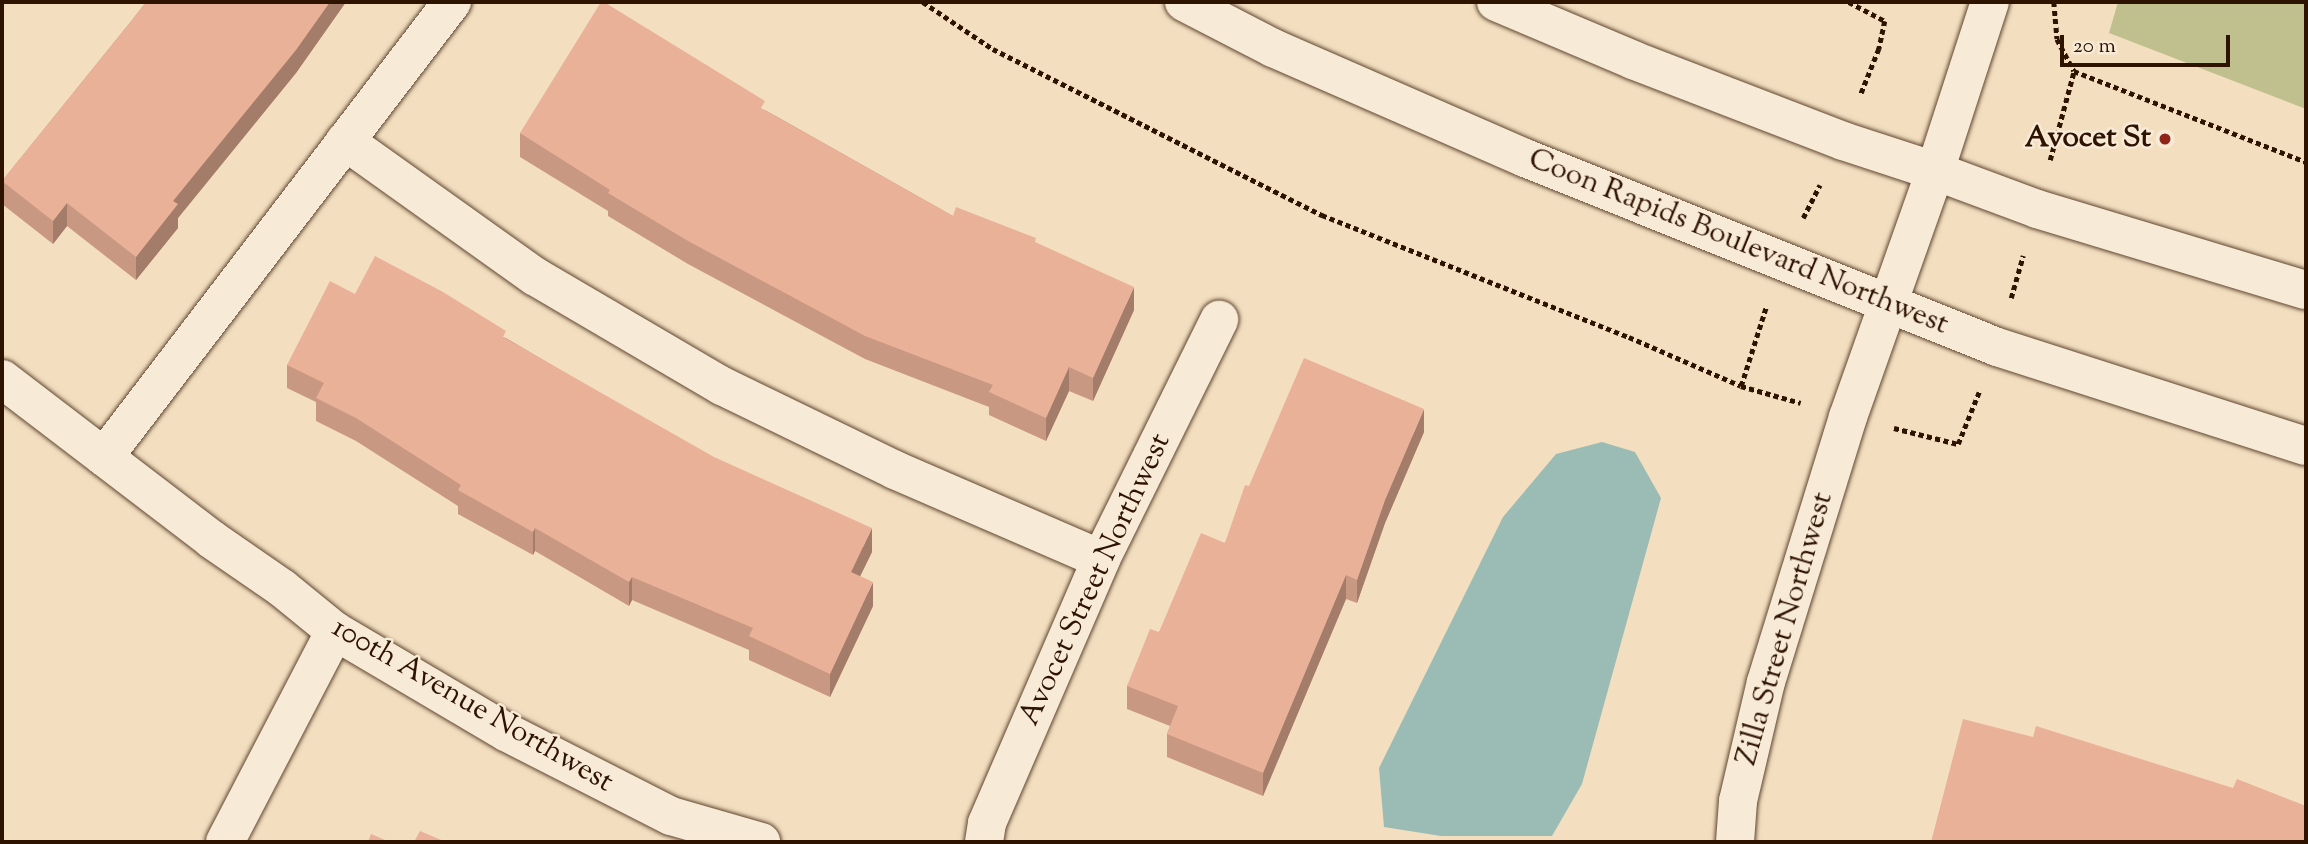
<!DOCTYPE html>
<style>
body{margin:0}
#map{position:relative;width:2308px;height:844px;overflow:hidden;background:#f3dfc0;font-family:"Sorts Mill Goudy",serif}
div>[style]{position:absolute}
.green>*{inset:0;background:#c0c08e}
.water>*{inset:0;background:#9bbcb5}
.path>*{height:4.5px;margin-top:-2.25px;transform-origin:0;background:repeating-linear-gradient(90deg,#2e1300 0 5px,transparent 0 8.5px)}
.roads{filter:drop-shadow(0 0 2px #5f4630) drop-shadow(0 0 2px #5f4630)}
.street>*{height:38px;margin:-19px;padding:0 19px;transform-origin:19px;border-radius:19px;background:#f7ead6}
.secondary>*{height:38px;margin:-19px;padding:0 19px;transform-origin:19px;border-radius:19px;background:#f7ead6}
.wall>*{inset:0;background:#c89883}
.shaded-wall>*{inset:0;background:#a37c6a}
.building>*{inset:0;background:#e9b198}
.dots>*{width:19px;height:19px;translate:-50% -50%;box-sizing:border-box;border:4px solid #f7ead6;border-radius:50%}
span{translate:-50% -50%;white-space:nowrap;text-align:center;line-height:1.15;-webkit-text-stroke:5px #f7ead6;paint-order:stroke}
.poi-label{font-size:30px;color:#2e1300;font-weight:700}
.right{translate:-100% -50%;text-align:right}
.street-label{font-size:30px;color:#2e1300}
.frame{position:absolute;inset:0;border:4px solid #2e1300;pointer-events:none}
.scale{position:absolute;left:2060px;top:35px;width:170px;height:32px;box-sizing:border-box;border:4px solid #2e1300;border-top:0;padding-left:9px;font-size:21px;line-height:24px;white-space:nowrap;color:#2e1300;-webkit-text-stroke:5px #f7ead6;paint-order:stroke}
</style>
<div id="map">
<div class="green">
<div style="clip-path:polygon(2118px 2px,2306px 2px,2306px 109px,2109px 33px)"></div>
</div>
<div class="water">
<div style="clip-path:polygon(1602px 442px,1635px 452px,1661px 498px,1582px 784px,1552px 836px,1441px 836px,1384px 827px,1379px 768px,1503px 517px,1556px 454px)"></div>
</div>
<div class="path">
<div style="left:923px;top:2px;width:84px;rotate:33.9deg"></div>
<div style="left:993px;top:49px;width:369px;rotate:26.8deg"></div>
<div style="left:1322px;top:215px;width:330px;rotate:21.7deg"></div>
<div style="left:1629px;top:337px;width:122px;rotate:23.6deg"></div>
<div style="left:1741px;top:386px;width:62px;rotate:15.8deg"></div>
<div style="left:1849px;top:2px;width:41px;rotate:27.8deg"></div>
<div style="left:1885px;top:21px;width:29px;rotate:102deg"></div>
<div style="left:1879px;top:49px;width:48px;rotate:111.8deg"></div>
<div style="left:2054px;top:2px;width:37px;rotate:85deg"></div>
<div style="left:2057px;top:39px;width:36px;rotate:62deg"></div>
<div style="left:2074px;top:71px;width:249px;rotate:21.4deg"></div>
<div style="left:2050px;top:160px;width:92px;rotate:-74.9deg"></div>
<div style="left:1803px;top:218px;width:37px;rotate:-63deg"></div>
<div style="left:2011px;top:298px;width:44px;rotate:-74.1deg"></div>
<div style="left:1741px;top:386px;width:83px;rotate:-72.4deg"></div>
<div style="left:1894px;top:428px;width:66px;rotate:14deg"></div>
<div style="left:1958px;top:444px;width:56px;rotate:-68deg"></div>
</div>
<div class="roads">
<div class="street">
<div style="left:345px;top:141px;width:234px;rotate:35.5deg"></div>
<div style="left:536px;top:277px;width:216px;rotate:30.4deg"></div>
<div style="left:722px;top:386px;width:192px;rotate:25.9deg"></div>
<div style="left:895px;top:470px;width:224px;rotate:23.4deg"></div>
<div style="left:2px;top:379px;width:263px;rotate:37.4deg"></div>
<div style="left:211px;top:539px;width:86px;rotate:34.6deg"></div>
<div style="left:282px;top:588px;width:68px;rotate:39.1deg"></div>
<div style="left:335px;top:631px;width:199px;rotate:30.6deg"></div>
<div style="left:506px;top:732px;width:185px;rotate:27deg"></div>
<div style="left:671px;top:816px;width:94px;rotate:16.1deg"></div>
<div style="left:104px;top:457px;width:573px;rotate:-52.59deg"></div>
<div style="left:225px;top:842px;width:238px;rotate:-62.5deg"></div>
<div style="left:984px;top:842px;width:19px;rotate:-81deg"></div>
<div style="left:987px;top:823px;width:288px;rotate:-66.6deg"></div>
<div style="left:1101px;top:559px;width:267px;rotate:-63.7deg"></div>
<div style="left:1735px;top:842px;width:41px;rotate:-85.8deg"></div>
<div style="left:1738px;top:801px;width:122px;rotate:-76.8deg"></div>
<div style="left:1766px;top:682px;width:277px;rotate:-72.8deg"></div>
<div style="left:1848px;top:417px;width:261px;rotate:-70.5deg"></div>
<div style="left:1935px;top:171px;width:178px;rotate:-72deg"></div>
</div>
<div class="secondary">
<div style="left:1184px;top:2px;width:100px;rotate:27.3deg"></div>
<div style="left:1273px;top:48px;width:275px;rotate:23.6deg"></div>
<div style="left:1525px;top:158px;width:508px;rotate:21.82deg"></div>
<div style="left:1997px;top:347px;width:324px;rotate:17.8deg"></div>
<div style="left:1496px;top:2px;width:149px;rotate:22.9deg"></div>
<div style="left:1633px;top:60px;width:225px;rotate:21.1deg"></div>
<div style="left:1843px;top:141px;width:97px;rotate:18.1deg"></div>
<div style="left:1935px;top:171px;width:109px;rotate:20.4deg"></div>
<div style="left:2037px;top:209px;width:281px;rotate:16.8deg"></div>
</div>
</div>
<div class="wall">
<div style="clip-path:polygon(146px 2px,346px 2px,296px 73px,178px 218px,178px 228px,136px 280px,67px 226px,53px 244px,2px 204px,2px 181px,132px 20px)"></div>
<div style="clip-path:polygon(765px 110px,953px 216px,1036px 243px,1134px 310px,1093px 401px,1069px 391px,1046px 441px,989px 415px,989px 407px,865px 359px,688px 264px,608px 216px,608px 211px,520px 157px,520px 133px)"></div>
<div style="clip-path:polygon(355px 294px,506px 338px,872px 552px,860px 576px,873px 606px,830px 697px,749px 660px,749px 650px,632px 600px,629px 606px,535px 551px,533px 555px,458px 514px,458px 506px,356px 441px,316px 421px,316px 402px,287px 388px,287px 365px)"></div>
<div style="clip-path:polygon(1424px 432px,1385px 523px,1357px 603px,1346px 599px,1263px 796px,1167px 757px,1167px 734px,1170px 726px,1127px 709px,1127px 686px,1159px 632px,1225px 543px,1249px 486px)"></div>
</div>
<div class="shaded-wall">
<div style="clip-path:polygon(330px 2px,346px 2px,296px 73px,178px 218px,178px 228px,136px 280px,136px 257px,173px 201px)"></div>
<div style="clip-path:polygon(67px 203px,67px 226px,53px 244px,53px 221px)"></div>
<div style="clip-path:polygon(1134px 287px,1134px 310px,1093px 401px,1093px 378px)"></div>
<div style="clip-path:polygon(1069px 367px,1069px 391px,1046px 441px,1046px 418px)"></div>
<div style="clip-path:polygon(1424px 409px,1424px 432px,1385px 523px,1357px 603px,1357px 580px,1385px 500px)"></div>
<div style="clip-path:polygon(535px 528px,535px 551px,533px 555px,533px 532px)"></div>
<div style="clip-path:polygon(872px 528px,872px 552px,851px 595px,851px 572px)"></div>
<div style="clip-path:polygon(1346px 575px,1346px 599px,1263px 796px,1263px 773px)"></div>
<div style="clip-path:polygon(632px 577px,632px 600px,629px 606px,629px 582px)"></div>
<div style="clip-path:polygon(873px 582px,873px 606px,830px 697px,830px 674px)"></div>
</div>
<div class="building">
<div style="clip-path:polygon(146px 2px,330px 2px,296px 50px,173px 201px,178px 204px,136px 257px,67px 203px,53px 221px,2px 181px,132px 20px)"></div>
<div style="clip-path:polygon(601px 2px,604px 2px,765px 101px,761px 108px,953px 216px,956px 207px,1036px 238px,1035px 242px,1134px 287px,1093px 378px,1069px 367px,1046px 418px,989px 392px,993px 385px,865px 336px,688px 241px,608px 193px,610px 190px,520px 133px)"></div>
<div style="clip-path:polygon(375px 256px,443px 292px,506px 331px,503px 337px,714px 457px,872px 528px,851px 572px,873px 582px,830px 674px,749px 636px,753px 628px,632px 577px,629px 582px,535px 528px,533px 532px,458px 490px,461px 485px,356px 418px,316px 398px,324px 383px,287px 365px,330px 281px,355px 294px)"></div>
<div style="clip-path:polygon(1304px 358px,1424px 409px,1385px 500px,1357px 580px,1346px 575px,1263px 773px,1167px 734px,1178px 706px,1127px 686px,1150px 629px,1159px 632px,1201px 533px,1225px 543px,1245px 485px,1249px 486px)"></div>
<div style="clip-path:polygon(1963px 719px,2033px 737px,2036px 726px,2233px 788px,2237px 779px,2306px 806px,2306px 842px,1931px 842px)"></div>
<div style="clip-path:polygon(420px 831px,446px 842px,414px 842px)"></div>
<div style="clip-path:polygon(371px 834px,390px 842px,368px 842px)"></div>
</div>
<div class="dots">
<div style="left:2165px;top:139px;background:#8f2418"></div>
</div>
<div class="poi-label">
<span class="right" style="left:2151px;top:139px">Avocet St</span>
</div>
<div class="street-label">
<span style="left:1738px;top:243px;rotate:22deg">Coon Rapids Boulevard Northwest</span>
<span style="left:1096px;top:580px;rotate:-65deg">Avocet Street Northwest</span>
<span style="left:1786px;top:629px;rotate:-74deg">Zilla Street Northwest</span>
<span style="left:472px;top:706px;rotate:30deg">100th Avenue Northwest</span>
</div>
<div class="frame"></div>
<div class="scale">20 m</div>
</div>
